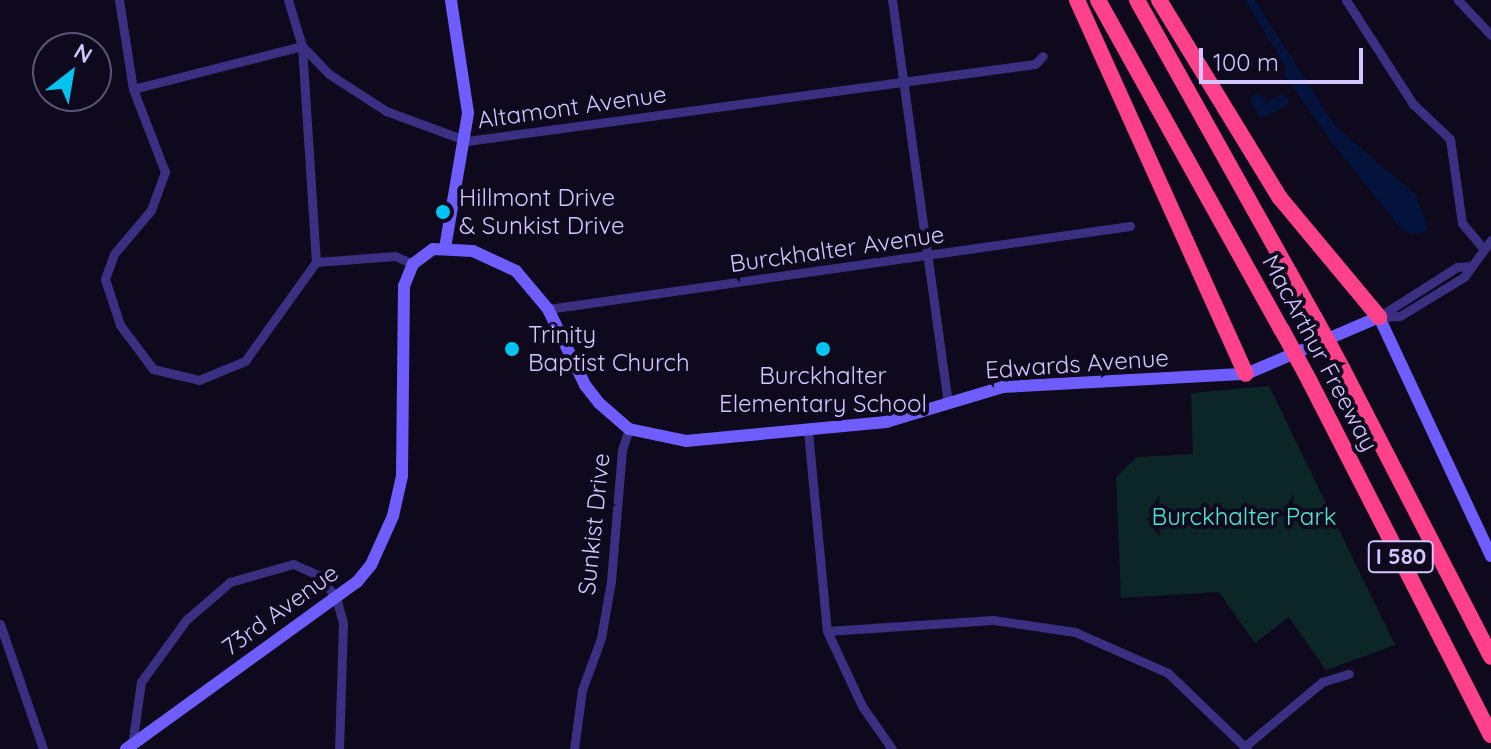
<!DOCTYPE html>
<style>
body{margin:0}
#map{position:relative;width:1491px;height:749px;overflow:hidden;background:#0f091d;font-family:Quicksand,sans-serif}
div>[style]{position:absolute}
.green>*{inset:0;background:#0c2628}
.water>*{inset:0;background:#04133c}
.canal>*{height:12px;margin:-6px;padding:0 6px;transform-origin:6px;border-radius:6px;background:#04133c}
.street>*{height:9px;margin:-4.5px;padding:0 4.5px;transform-origin:4.5px;border-radius:4.5px;background:#3a2f81}
.secondary>*{height:12px;margin:-6px;padding:0 6px;transform-origin:6px;border-radius:6px;background:#6f5dff}
.highway>*{height:16px;margin:-8px;padding:0 8px;transform-origin:8px;border-radius:8px;background:#ff418b}
.highway-bridge>*{height:16px;margin:-8px;padding:0 8px;transform-origin:8px;border-radius:8px;background:#ff418b}
.dots>*{width:22px;height:22px;translate:-50% -50%;box-sizing:border-box;border:4px solid #0f091d;border-radius:50%}
span{translate:-50% -50%;white-space:nowrap;text-align:center;line-height:1.15;-webkit-text-stroke:8px #0f091d;paint-order:stroke}
.shield-label span{padding:2px 6px;background:#0f091d;border:2px solid;border-radius:6px;-webkit-text-stroke-width:0}
.shield-label{font-size:22px;color:#d1c6ff;font-weight:700}
.street-label{font-size:24px;color:#d1c6ff}
.poi-label{font-size:24px;color:#d1c6ff}
.left{translate:0 -50%;text-align:left}
.park-label{font-size:24px;color:#47ead0}
.north{position:absolute;left:32px;top:32px;width:80px;height:80px;box-sizing:border-box;background:#0f091d;border:2px solid #5d5577;border-radius:50%;rotate:31deg;font-size:22px;font-weight:700;line-height:32px;text-align:center;color:#d1c6ff}
.north::after{content:'';display:block;margin:auto;width:28px;height:36px;background:#00c3f1;clip-path:polygon(50% 0,100% 100%,50% 72%,0 100%)}
.scale{position:absolute;left:1199px;top:48px;width:164px;height:36px;box-sizing:border-box;border:4px solid #d1c6ff;border-top:0;padding-left:10px;font-size:24px;line-height:28px;white-space:nowrap;color:#d1c6ff;-webkit-text-stroke:6px #0f091d;paint-order:stroke}
</style>
<div id="map">
<div class="green">
<div style="clip-path:polygon(1269px 386px,1395px 645px,1326px 670px,1289px 617px,1255px 643px,1219px 592px,1121px 598px,1116px 477px,1137px 457px,1193px 454px,1191px 393px)"></div>
</div>
<div class="water">
<div style="clip-path:polygon(1245px 0,1255px 0,1335px 126px,1416px 195px,1428px 230px,1413px 235px,1401px 229px,1330px 140px,1285px 76px,1285px 66px)"></div>
</div>
<div class="canal">
<div style="left:1257px;top:100px;width:13px;rotate:58deg"></div>
<div style="left:1264px;top:111px;width:21px;rotate:-29deg"></div>
</div>
<div class="street">
<div style="left:119px;top:0;width:90px;rotate:81.1deg"></div>
<div style="left:133px;top:89px;width:89px;rotate:68.9deg"></div>
<div style="left:165px;top:172px;width:40px;rotate:110.2deg"></div>
<div style="left:151px;top:210px;width:57px;rotate:130.1deg"></div>
<div style="left:114px;top:254px;width:27px;rotate:110deg"></div>
<div style="left:105px;top:279px;width:48px;rotate:71.9deg"></div>
<div style="left:120px;top:325px;width:55px;rotate:53.1deg"></div>
<div style="left:153px;top:369px;width:47px;rotate:13.4deg"></div>
<div style="left:199px;top:380px;width:50px;rotate:-22.4deg"></div>
<div style="left:245px;top:361px;width:122px;rotate:-54.4deg"></div>
<div style="left:316px;top:262px;width:79px;rotate:-4.3deg"></div>
<div style="left:395px;top:256px;width:20px;rotate:24deg"></div>
<div style="left:288px;top:0;width:48px;rotate:73.1deg"></div>
<div style="left:302px;top:46px;width:216px;rotate:86.3deg"></div>
<div style="left:892px;top:0;width:406px;rotate:82.1deg"></div>
<div style="left:1346px;top:0;width:124px;rotate:57.2deg"></div>
<div style="left:1413px;top:104px;width:51px;rotate:43.4deg"></div>
<div style="left:1450px;top:139px;width:85px;rotate:81.9deg"></div>
<div style="left:1462px;top:223px;width:34px;rotate:50deg"></div>
<div style="left:1458px;top:0;width:48px;rotate:46.7deg"></div>
<div style="left:133px;top:89px;width:174px;rotate:-14.3deg"></div>
<div style="left:302px;top:46px;width:39px;rotate:46deg"></div>
<div style="left:329px;top:74px;width:68px;rotate:33deg"></div>
<div style="left:386px;top:111px;width:86px;rotate:20.3deg"></div>
<div style="left:467px;top:141px;width:573px;rotate:-7.72deg"></div>
<div style="left:1035px;top:64px;width:11px;rotate:-45deg"></div>
<div style="left:548px;top:309px;width:588px;rotate:-8.12deg"></div>
<div style="left:1380px;top:316px;width:91px;rotate:-32.5deg"></div>
<div style="left:1457px;top:267px;width:13px;rotate:-4deg"></div>
<div style="left:1379px;top:317px;width:21px;rotate:-3deg"></div>
<div style="left:1400px;top:316px;width:75px;rotate:-31.4deg"></div>
<div style="left:1464px;top:277px;width:46px;rotate:-53.9deg"></div>
<div style="left:808px;top:431px;width:201px;rotate:84.6deg"></div>
<div style="left:827px;top:631px;width:83px;rotate:65deg"></div>
<div style="left:862px;top:706px;width:52px;rotate:55.1deg"></div>
<div style="left:0;top:624px;width:132px;rotate:71deg"></div>
<div style="left:827px;top:631px;width:166px;rotate:-3.8deg"></div>
<div style="left:993px;top:620px;width:83px;rotate:8.3deg"></div>
<div style="left:1075px;top:632px;width:102px;rotate:23.8deg"></div>
<div style="left:1168px;top:673px;width:110px;rotate:43.9deg"></div>
<div style="left:132px;top:745px;width:64px;rotate:-81.9deg"></div>
<div style="left:141px;top:682px;width:77px;rotate:-54deg"></div>
<div style="left:186px;top:620px;width:58px;rotate:-40.8deg"></div>
<div style="left:230px;top:582px;width:66px;rotate:-15.9deg"></div>
<div style="left:293px;top:564px;width:27px;rotate:24deg"></div>
<div style="left:318px;top:575px;width:28px;rotate:51deg"></div>
<div style="left:336px;top:597px;width:27px;rotate:75deg"></div>
<div style="left:343px;top:623px;width:126px;rotate:91.8deg"></div>
<div style="left:1244px;top:747px;width:102px;rotate:-39.8deg"></div>
<div style="left:1322px;top:682px;width:28px;rotate:-17deg"></div>
<div style="left:574px;top:749px;width:60px;rotate:-82.3deg"></div>
<div style="left:582px;top:690px;width:55px;rotate:-69.9deg"></div>
<div style="left:601px;top:638px;width:58px;rotate:-80deg"></div>
<div style="left:611px;top:581px;width:131px;rotate:-85.2deg"></div>
<div style="left:622px;top:450px;width:22px;rotate:-72deg"></div>
</div>
<div class="secondary">
<div style="left:445px;top:248px;width:137px;rotate:-80.3deg"></div>
<div style="left:468px;top:113px;width:114px;rotate:-98.6deg"></div>
<div style="left:126px;top:749px;width:285px;rotate:-35.9deg"></div>
<div style="left:357px;top:582px;width:22px;rotate:-51deg"></div>
<div style="left:371px;top:565px;width:54px;rotate:-65.8deg"></div>
<div style="left:393px;top:516px;width:41px;rotate:-77.3deg"></div>
<div style="left:402px;top:476px;width:190px;rotate:-89.4deg"></div>
<div style="left:404px;top:286px;width:24px;rotate:-68deg"></div>
<div style="left:413px;top:264px;width:25px;rotate:-37deg"></div>
<div style="left:433px;top:249px;width:40px;rotate:2.9deg"></div>
<div style="left:473px;top:251px;width:47px;rotate:24.9deg"></div>
<div style="left:516px;top:271px;width:50px;rotate:49.9deg"></div>
<div style="left:548px;top:309px;width:85px;rotate:64deg"></div>
<div style="left:585px;top:385px;width:23px;rotate:52deg"></div>
<div style="left:599px;top:403px;width:40px;rotate:41deg"></div>
<div style="left:629px;top:429px;width:58px;rotate:11.9deg"></div>
<div style="left:686px;top:441px;width:201px;rotate:-5.4deg"></div>
<div style="left:886px;top:422px;width:122px;rotate:-16.7deg"></div>
<div style="left:1003px;top:387px;width:243px;rotate:-3.1deg"></div>
<div style="left:1246px;top:374px;width:145px;rotate:-23.2deg"></div>
<div style="left:1379px;top:317px;width:264px;rotate:64.9deg"></div>
</div>
<div class="highway">
<div style="left:1077px;top:0;width:410px;rotate:65.7deg"></div>
<div style="left:1098px;top:0;width:378px;rotate:60.9deg"></div>
<div style="left:1137px;top:0;width:364px;rotate:60.8deg"></div>
<div style="left:1159px;top:0;width:232px;rotate:58.6deg"></div>
<div style="left:1280px;top:198px;width:155px;rotate:50.2deg"></div>
<div style="left:1342px;top:368px;width:325px;rotate:62.7deg"></div>
<div style="left:1309px;top:380px;width:399px;rotate:62.9deg"></div>
</div>
<div class="highway-bridge">
<div style="left:1315px;top:318px;width:57px;rotate:61.6deg"></div>
<div style="left:1282px;top:330px;width:57px;rotate:61.6deg"></div>
</div>
<div class="dots">
<div style="left:443px;top:212px;background:#00c3f1"></div>
<div style="left:512px;top:349px;background:#00c3f1"></div>
<div style="left:823px;top:349px;background:#00c3f1"></div>
</div>
<div class="shield-label">
<span style="left:1401px;top:557px">I 580</span>
</div>
<div class="street-label">
<span style="left:572px;top:107px;rotate:-8deg">Altamont Avenue</span>
<span style="left:837px;top:249px;rotate:-8deg">Burckhalter Avenue</span>
<span style="left:1320px;top:353px;rotate:62deg">MacArthur Freeway</span>
<span style="left:1077px;top:364px;rotate:-4deg">Edwards Avenue</span>
<span style="left:594px;top:524px;rotate:-84deg">Sunkist Drive</span>
<span style="left:280px;top:610px;rotate:-36deg">73rd Avenue</span>
</div>
<div class="poi-label">
<span class="left" style="left:459px;top:212px">Hillmont Drive<br>&amp; Sunkist Drive</span>
<span class="left" style="left:528px;top:349px">Trinity<br>Baptist Church</span>
<span style="left:823px;top:390px">Burckhalter<br>Elementary School</span>
</div>
<div class="park-label">
<span style="left:1244px;top:517px">Burckhalter Park</span>
</div>
<div class="north">N</div>
<div class="scale">100 m</div>
</div>
